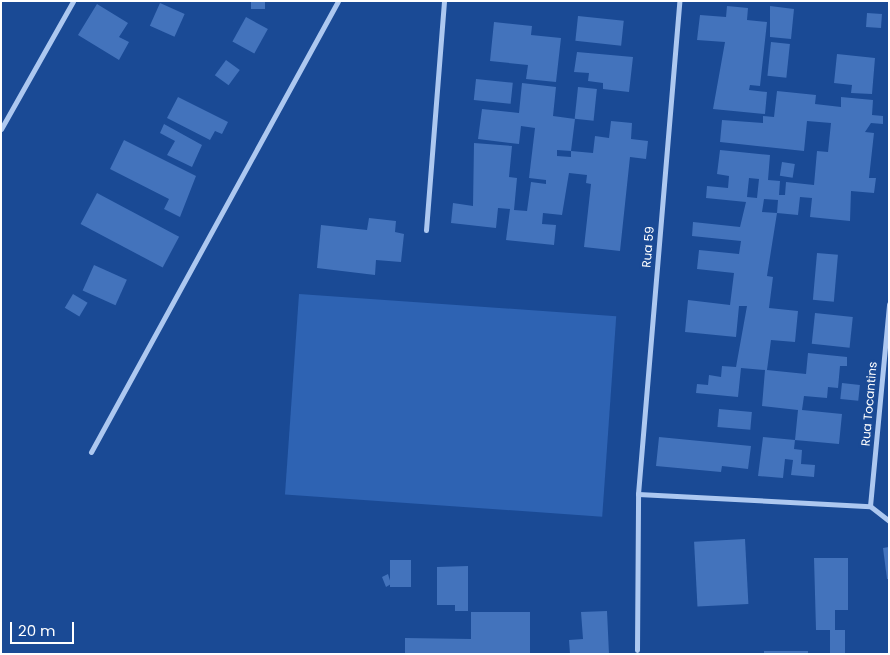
<!DOCTYPE html>
<style>
body{margin:0}
#map{position:relative;width:890px;height:655px;overflow:hidden;background:#1a4a95;font-family:Poppins,sans-serif}
div>[style]{position:absolute}
.green>*{inset:0;background:#2e63b3;transform-origin:0 0}
.building>*{inset:0;background:#4373bc;transform-origin:0 0}
.street>*{height:5px;margin:-2.5px;padding:0 2.5px;transform-origin:2.5px;border-radius:2.5px;background:#adc8f0}
span{translate:-50% -50%;white-space:nowrap;text-align:center;line-height:1.15;-webkit-text-stroke:5px #1a4a95;paint-order:stroke}
.street-label{font-size:12px;color:#fff}
.frame{position:absolute;inset:0;border:2px solid #fff;pointer-events:none}
.scale{position:absolute;left:10px;top:622px;width:64px;height:22px;box-sizing:border-box;border:2px solid #fff;border-top:0;padding-left:6px;font-size:15px;line-height:18px;white-space:nowrap;color:#fff;-webkit-text-stroke:4px #1a4a95;paint-order:stroke}
</style>
<div id="map">
<div class="green">
<div style="left:299px;top:294px;width:318px;height:201px;rotate:4deg"></div>
</div>
<div class="building">
<div style="left:251px;top:1px;width:14px;height:8px"></div>
<div style="left:160px;top:3px;width:27px;height:25px;rotate:24deg"></div>
<div style="clip-path:polygon(97px 4px,128px 23px,119px 37px,129px 42px,119px 60px,78px 35px)"></div>
<div style="clip-path:polygon(727px 6px,748px 8px,747px 20px,767px 22px,760px 86px,750px 85px,749px 90px,767px 92px,765px 114px,713px 109px,725px 42px,697px 40px,700px 15px,726px 17px)"></div>
<div style="clip-path:polygon(770px 6px,794px 9px,791px 39px,770px 37px)"></div>
<div style="left:867px;top:13px;width:15px;height:14px;rotate:4deg"></div>
<div style="left:578px;top:16px;width:46px;height:25px;rotate:6deg"></div>
<div style="left:246px;top:17px;width:25px;height:28px;rotate:29deg"></div>
<div style="clip-path:polygon(494px 22px,532px 26px,531px 35px,561px 38px,556px 82px,526px 79px,528px 65px,490px 61px)"></div>
<div style="left:771px;top:42px;width:19px;height:34px;rotate:6deg"></div>
<div style="clip-path:polygon(577px 52px,633px 57px,629px 92px,603px 89px,603px 83px,588px 81px,589px 73px,574px 72px)"></div>
<div style="clip-path:polygon(837px 54px,875px 58px,872px 94px,851px 93px,852px 85px,834px 83px)"></div>
<div style="left:226px;top:60px;width:17px;height:19px;rotate:36deg"></div>
<div style="left:476px;top:79px;width:37px;height:21px;rotate:6deg"></div>
<div style="clip-path:polygon(522px 83px,556px 87px,553px 116px,575px 119px,571px 151px,557px 150px,557px 156px,571px 157px,571px 151px,593px 153px,595px 136px,609px 138px,611px 121px,632px 123px,631px 139px,648px 141px,646px 159px,630px 157px,620px 251px,584px 247px,591px 184px,586px 183px,587px 175px,569px 173px,562px 215px,543px 213px,542px 224px,556px 225px,554px 245px,506px 240px,510px 209px,498px 208px,496px 228px,451px 223px,453px 203px,473px 206px,474px 143px,512px 146px,509px 177px,517px 178px,514px 210px,527px 211px,531px 182px,546px 184px,546px 180px,529px 178px,535px 128px,521px 126px,519px 144px,478px 139px,482px 109px,519px 113px)"></div>
<div style="left:578px;top:87px;width:19px;height:32px;rotate:6deg"></div>
<div style="clip-path:polygon(evenodd,777px 91px,816px 95px,815px 104px,841px 107px,841px 97px,873px 100px,872px 115px,883px 116px,883px 124px,871px 123px,865px 132px,874px 133px,869px 178px,876px 178px,874px 193px,851px 191px,850px 221px,810px 217px,812px 198px,800px 197px,798px 215px,777px 213px,778px 200px,764px 199px,762px 212px,777px 213px,767px 276px,773px 277px,769px 308px,798px 311px,795px 342px,771px 340px,767px 370px,806px 374px,808px 353px,847px 357px,847px 366px,840px 366px,838px 388px,828px 387px,827px 398px,804px 396px,802px 410px,842px 414px,839px 444px,795px 440px,794px 449px,802px 450px,801px 464px,815px 465px,814px 477px,791px 475px,793px 460px,785px 459px,783px 478px,758px 476px,763px 437px,795px 440px,798px 410px,762px 406px,765px 370px,741px 368px,738px 397px,696px 393px,697px 384px,708px 385px,709px 375px,721px 377px,722px 366px,736px 367px,747px 306px,739px 306px,736px 337px,685px 332px,688px 300px,730px 305px,734px 273px,697px 269px,699px 250px,739px 254px,741px 241px,692px 236px,693px 222px,740px 227px,746px 202px,706px 198px,707px 186px,728px 188px,729px 176px,717px 174px,720px 150px,770px 155px,768px 180px,780px 181px,779px 195px,785px 195px,786px 182px,814px 185px,817px 151px,828px 152px,831px 123px,807px 121px,804px 151px,720px 142px,722px 120px,763px 123px,763px 116px,774px 117px,777px 91px,749px 178px,759px 179px,757px 198px,747px 197px,749px 178px)"></div>
<div style="clip-path:polygon(178px 97px,228px 122px,222px 134px,215px 131px,210px 140px,167px 118px)"></div>
<div style="clip-path:polygon(164px 124px,202px 145px,192px 167px,167px 155px,175px 141px,160px 133px)"></div>
<div style="clip-path:polygon(124px 140px,196px 176px,180px 217px,164px 209px,169px 199px,110px 169px)"></div>
<div style="left:782px;top:162px;width:13px;height:14px;rotate:9deg"></div>
<div style="left:97px;top:193px;width:93px;height:35px;rotate:28deg"></div>
<div style="clip-path:polygon(369px 218px,396px 221px,395px 232px,404px 234px,401px 262px,376px 260px,375px 275px,317px 268px,321px 225px,367px 230px)"></div>
<div style="left:817px;top:253px;width:21px;height:47px;rotate:5deg"></div>
<div style="left:94px;top:265px;width:36px;height:28px;rotate:24deg"></div>
<div style="left:73px;top:294px;width:17px;height:16px;rotate:31deg"></div>
<div style="left:815px;top:313px;width:38px;height:31px;rotate:6deg"></div>
<div style="left:842px;top:383px;width:18px;height:16px;rotate:6deg"></div>
<div style="left:719px;top:409px;width:33px;height:18px;rotate:5deg"></div>
<div style="clip-path:polygon(659px 437px,751px 446px,748px 469px,722px 466px,721px 472px,656px 466px)"></div>
<div style="left:745px;top:539px;width:65px;height:51px;rotate:87deg"></div>
<div style="clip-path:polygon(889px 547px,889px 579px,887px 579px,883px 548px)"></div>
<div style="clip-path:polygon(814px 558px,848px 558px,848px 610px,835px 610px,835px 630px,845px 630px,845px 653px,830px 653px,830px 630px,816px 630px)"></div>
<div style="left:411px;top:560px;width:27px;height:21px;rotate:90deg"></div>
<div style="clip-path:polygon(468px 566px,468px 611px,455px 611px,455px 605px,437px 605px,437px 567px)"></div>
<div style="clip-path:polygon(388px 574px,391px 584px,386px 587px,382px 577px)"></div>
<div style="clip-path:polygon(607px 611px,609px 654px,570px 654px,569px 640px,583px 639px,581px 612px)"></div>
<div style="clip-path:polygon(471px 612px,530px 612px,530px 654px,405px 654px,405px 638px,471px 639px)"></div>
<div style="left:764px;top:651px;width:44px;height:3px"></div>
</div>
<div class="street">
<div style="left:1px;top:129px;width:147px;rotate:-60.6deg"></div>
<div style="left:426px;top:230px;width:230px;rotate:-85.5deg"></div>
<div style="left:91px;top:452px;width:514px;rotate:-61.29deg"></div>
<div style="left:638px;top:494px;width:232px;rotate:3deg"></div>
<div style="left:870px;top:506px;width:24px;rotate:38deg"></div>
<div style="left:870px;top:506px;width:203px;rotate:-84.6deg"></div>
<div style="left:637px;top:650px;width:156px;rotate:-89.6deg"></div>
<div style="left:638px;top:494px;width:495px;rotate:-85.2deg"></div>
</div>
<div class="street-label">
<span style="left:648px;top:247px;rotate:-85deg">Rua 59</span>
<span style="left:869px;top:404px;rotate:-85deg">Rua Tocantins</span>
</div>
<div class="frame"></div>
<div class="scale">20 m</div>
</div>
